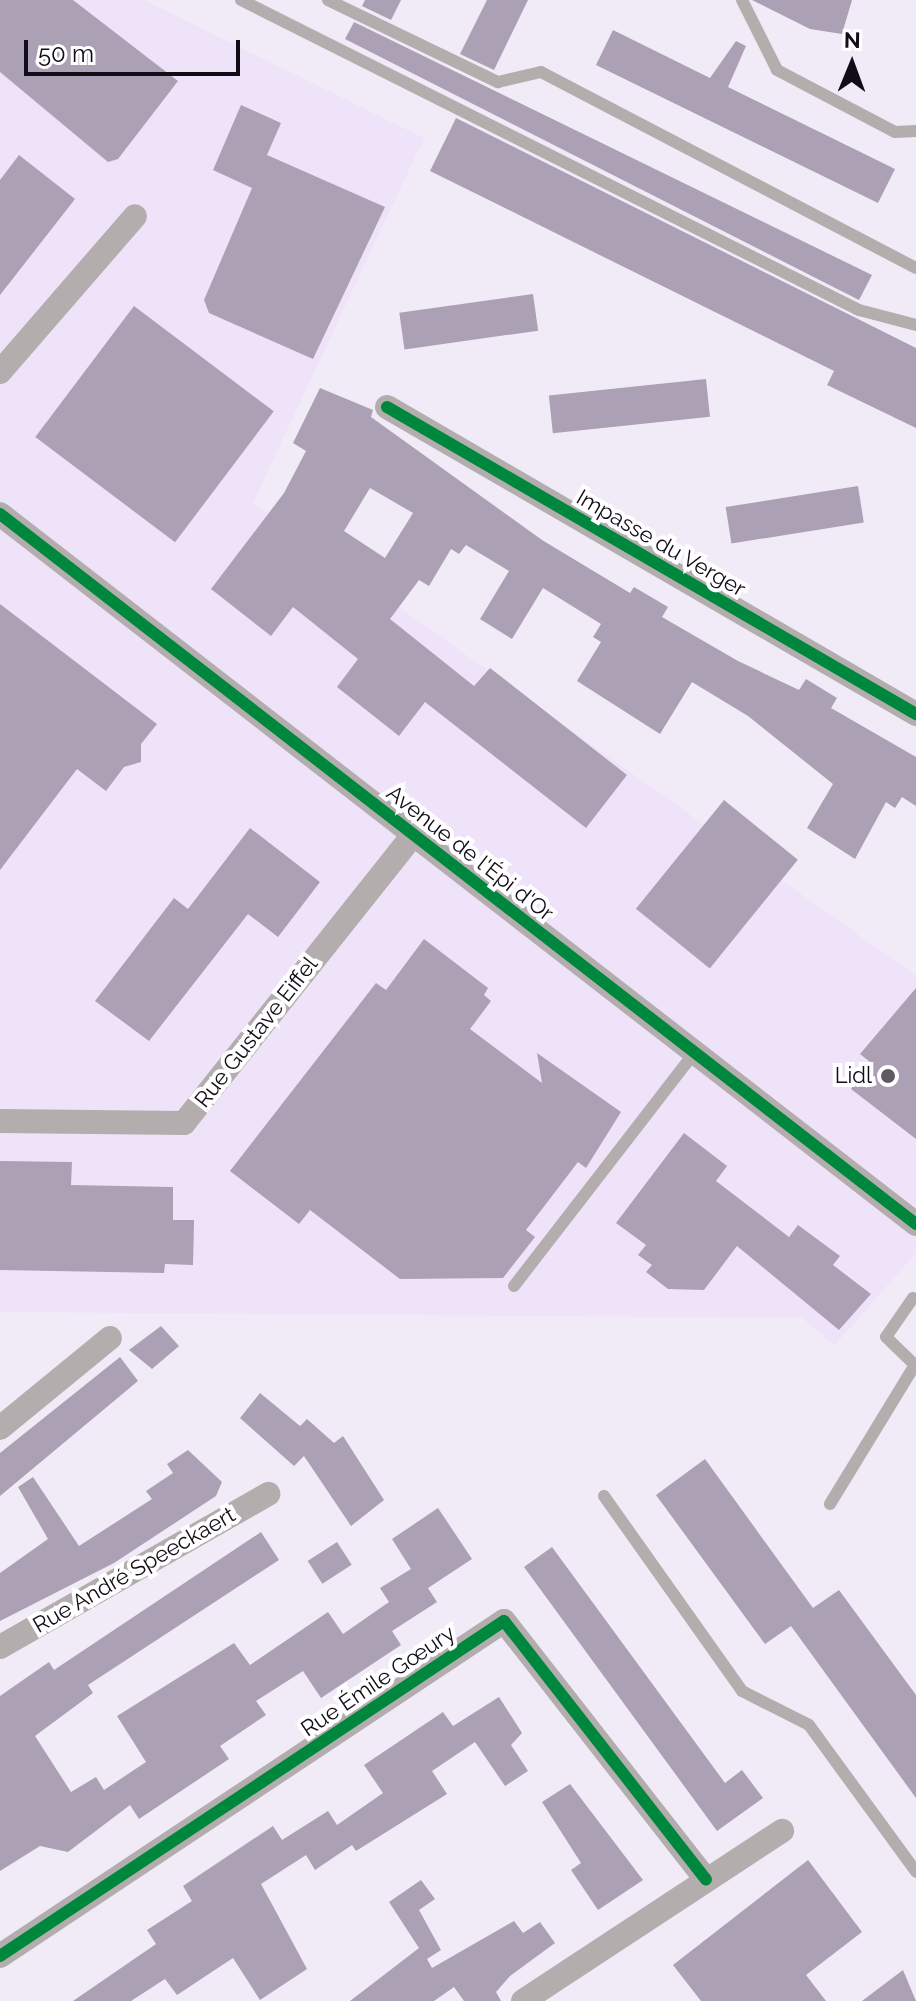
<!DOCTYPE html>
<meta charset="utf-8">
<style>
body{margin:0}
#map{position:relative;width:916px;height:2001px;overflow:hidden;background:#f1ebf7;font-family:Raleway,sans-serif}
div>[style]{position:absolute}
.built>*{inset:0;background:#efe3f9}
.building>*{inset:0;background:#aba0b4;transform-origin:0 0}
.service>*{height:12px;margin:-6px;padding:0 6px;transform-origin:6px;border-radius:6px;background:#b3adae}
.minor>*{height:24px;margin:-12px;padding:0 12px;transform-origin:12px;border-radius:12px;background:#b3adae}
.cycleway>*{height:12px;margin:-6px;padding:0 6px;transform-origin:6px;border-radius:6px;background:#00873e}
.dots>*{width:22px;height:22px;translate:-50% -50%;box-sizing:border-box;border:4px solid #fff;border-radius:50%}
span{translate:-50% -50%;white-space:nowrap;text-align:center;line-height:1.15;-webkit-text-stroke:8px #fff;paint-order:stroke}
.street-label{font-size:22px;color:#110c15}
.poi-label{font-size:22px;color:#110c15}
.right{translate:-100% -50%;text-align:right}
.north{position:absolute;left:812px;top:24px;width:80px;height:80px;-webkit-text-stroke:6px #fff;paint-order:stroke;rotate:1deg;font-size:22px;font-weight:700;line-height:32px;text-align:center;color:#110c15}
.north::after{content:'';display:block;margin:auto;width:28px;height:36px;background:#110c15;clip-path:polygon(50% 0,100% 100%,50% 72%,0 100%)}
.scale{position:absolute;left:24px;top:40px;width:216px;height:36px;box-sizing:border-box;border:4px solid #110c15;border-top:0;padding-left:10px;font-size:24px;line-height:28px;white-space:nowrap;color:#110c15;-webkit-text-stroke:6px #fff;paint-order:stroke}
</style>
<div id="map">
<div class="built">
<div style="clip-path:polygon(0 0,144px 0,424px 138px,253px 503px,916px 976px,916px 1253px,835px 1345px,802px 1318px,0 1312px)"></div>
</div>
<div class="building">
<div style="clip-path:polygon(0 0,73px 0,178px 81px,118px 159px,108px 162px,0 72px)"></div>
<div style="clip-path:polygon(365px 0,401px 0,391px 20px,362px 6px)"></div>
<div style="clip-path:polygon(487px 0,528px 0,494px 70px,460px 54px)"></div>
<div style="clip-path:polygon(752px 0,852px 0,842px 34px,810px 29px)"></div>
<div style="clip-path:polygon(354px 22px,872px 275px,859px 300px,345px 39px)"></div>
<div style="clip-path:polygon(613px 30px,710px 78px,736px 41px,746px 46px,728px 87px,895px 169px,878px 203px,596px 65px)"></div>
<div style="clip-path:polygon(241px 105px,281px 123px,267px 155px,385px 207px,313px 359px,209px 313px,204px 300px,252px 188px,213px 170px)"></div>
<div style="clip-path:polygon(456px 118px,916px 348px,916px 428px,827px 385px,834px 371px,430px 171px)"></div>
<div style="clip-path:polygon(19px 155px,75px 199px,0 295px,0 180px)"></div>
<div style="left:533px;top:294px;width:37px;height:135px;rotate:82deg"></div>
<div style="left:134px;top:306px;width:175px;height:164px;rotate:37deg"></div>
<div style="left:706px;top:379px;width:38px;height:158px;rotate:84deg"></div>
<div style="clip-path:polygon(evenodd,320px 388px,373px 410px,371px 417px,542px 540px,630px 593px,634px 587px,668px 607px,662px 617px,738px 661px,799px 690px,806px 679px,837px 698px,831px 708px,916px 757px,916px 806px,902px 797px,895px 808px,886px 802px,855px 859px,807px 828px,833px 784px,748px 716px,692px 682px,660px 734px,577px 681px,601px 642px,593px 637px,601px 624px,543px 588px,512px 639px,480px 619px,509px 571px,466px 545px,459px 554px,451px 549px,429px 586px,419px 580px,390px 619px,474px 686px,490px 668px,627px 775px,586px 828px,425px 702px,399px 736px,337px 687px,358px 659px,293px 607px,271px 636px,211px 589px,284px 493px,306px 451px,293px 443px,320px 388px,370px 488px,413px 513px,385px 558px,344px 531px,370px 488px)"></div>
<div style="left:858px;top:486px;width:37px;height:134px;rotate:81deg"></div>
<div style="clip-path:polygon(0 604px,157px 724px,141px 744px,141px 762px,124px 767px,106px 791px,77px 769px,0 870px)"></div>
<div style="left:724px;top:800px;width:95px;height:140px;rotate:39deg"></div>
<div style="clip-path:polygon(250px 828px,320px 882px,278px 937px,248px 914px,149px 1041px,95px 1001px,174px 898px,188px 909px)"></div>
<div style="clip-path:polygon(424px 939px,488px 988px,484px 995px,491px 1001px,470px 1029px,542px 1083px,537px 1053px,621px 1112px,586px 1168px,578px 1162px,526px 1230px,535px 1237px,503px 1278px,400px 1279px,310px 1210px,299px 1224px,230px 1171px,376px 983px,386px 990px)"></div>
<div style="clip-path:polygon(916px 988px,916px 1139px,851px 1089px,870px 1062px,860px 1054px)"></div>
<div style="clip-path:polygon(684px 1133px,727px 1166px,716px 1181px,789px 1237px,798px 1225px,840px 1256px,833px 1265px,871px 1294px,839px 1330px,737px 1246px,704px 1290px,668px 1289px,646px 1272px,652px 1265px,638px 1255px,646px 1245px,616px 1223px)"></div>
<div style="clip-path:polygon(0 1161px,72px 1162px,71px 1185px,173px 1187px,173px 1220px,194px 1220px,193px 1265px,165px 1264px,164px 1273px,0 1270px)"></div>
<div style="clip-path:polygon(161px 1326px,179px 1346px,152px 1369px,129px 1350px)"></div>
<div style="clip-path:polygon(120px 1357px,138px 1381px,0 1496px,0 1453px)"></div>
<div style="clip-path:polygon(260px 1393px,300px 1426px,307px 1419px,334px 1443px,343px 1436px,384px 1500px,351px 1526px,304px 1456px,294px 1466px,240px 1418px)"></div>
<div style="clip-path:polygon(188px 1450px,222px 1482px,216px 1496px,114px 1563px,0 1621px,0 1573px,48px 1539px,18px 1487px,33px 1477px,79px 1546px,152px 1499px,146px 1491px,173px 1473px,167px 1464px)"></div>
<div style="clip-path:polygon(705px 1459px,813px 1608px,839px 1590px,916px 1695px,916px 1798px,791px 1626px,765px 1644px,656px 1495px)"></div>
<div style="clip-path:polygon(438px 1508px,472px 1559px,428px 1588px,437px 1602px,392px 1631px,401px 1645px,321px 1698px,303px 1671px,256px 1701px,266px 1715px,220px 1746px,229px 1759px,139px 1819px,130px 1805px,68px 1852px,40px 1846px,0 1871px,0 1696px,49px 1662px,54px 1670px,261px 1532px,279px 1560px,88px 1685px,93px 1693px,35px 1736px,71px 1792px,96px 1777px,104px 1790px,146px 1762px,117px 1716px,234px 1643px,250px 1665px,328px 1612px,343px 1634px,389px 1602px,380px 1588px,411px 1569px,392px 1539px)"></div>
<div style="left:337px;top:1542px;width:27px;height:35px;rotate:57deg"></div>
<div style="clip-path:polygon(552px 1547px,725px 1783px,742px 1770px,763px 1798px,717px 1831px,524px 1567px)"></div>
<div style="clip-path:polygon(499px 1697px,522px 1733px,511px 1745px,528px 1771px,505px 1786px,475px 1742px,432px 1771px,447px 1794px,356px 1851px,352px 1845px,315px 1870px,306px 1855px,261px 1884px,307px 1969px,260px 2000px,233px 1958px,177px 1995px,165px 1979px,131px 2001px,73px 2001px,156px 1944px,147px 1930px,192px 1901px,183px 1886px,273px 1826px,282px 1840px,328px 1811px,337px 1825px,383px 1793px,364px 1765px,443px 1712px,453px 1726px)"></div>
<div style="clip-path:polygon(570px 1784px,643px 1880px,598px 1910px,571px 1870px,581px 1863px,542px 1802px)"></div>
<div style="clip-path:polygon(808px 1860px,862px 1932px,806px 1975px,826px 2001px,701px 2001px,673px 1965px)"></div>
<div style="clip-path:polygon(421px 1880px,435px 1899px,419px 1910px,441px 1950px,427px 1959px,432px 1968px,514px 1921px,523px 1933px,540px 1922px,555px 1943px,510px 1976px,496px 1992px,501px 2001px,464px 2001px,454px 1987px,434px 2001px,350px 2001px,419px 1948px,389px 1902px)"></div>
<div style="clip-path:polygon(903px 1970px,916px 2001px,862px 2001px)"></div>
</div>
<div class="service">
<div style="left:241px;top:0;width:691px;rotate:26.64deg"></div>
<div style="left:859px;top:310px;width:59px;rotate:14.7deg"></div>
<div style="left:328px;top:0;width:189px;rotate:25.8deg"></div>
<div style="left:498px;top:82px;width:44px;rotate:-13.1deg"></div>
<div style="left:541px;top:72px;width:423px;rotate:27.6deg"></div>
<div style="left:742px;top:0;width:78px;rotate:63.4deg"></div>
<div style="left:777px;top:70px;width:133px;rotate:27.7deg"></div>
<div style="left:895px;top:132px;width:21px;rotate:-3deg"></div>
<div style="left:514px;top:1286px;width:296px;rotate:-52.3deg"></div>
<div style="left:913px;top:1298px;width:47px;rotate:124.7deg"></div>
<div style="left:886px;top:1337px;width:42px;rotate:44deg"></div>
<div style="left:604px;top:1496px;width:239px;rotate:54.7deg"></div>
<div style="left:742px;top:1691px;width:75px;rotate:26.9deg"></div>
<div style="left:809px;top:1725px;width:182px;rotate:53.9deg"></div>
<div style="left:830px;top:1504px;width:163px;rotate:-58.6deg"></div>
</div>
<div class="minor">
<div style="left:0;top:372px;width:206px;rotate:-49.1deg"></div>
<div style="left:387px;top:407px;width:612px;rotate:30.13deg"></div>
<div style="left:0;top:514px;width:1159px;rotate:37.78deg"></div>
<div style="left:0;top:1121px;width:184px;rotate:0.6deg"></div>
<div style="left:184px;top:1123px;width:368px;rotate:-51.5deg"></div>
<div style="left:0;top:1428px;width:142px;rotate:-39.3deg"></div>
<div style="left:0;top:1647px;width:309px;rotate:-29.7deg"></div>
<div style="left:0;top:1956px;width:605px;rotate:-33.61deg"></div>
<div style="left:504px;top:1621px;width:328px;rotate:52deg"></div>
<div style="left:523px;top:2001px;width:310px;rotate:-33.3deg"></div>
</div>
<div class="cycleway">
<div style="left:387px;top:407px;width:612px;rotate:30.13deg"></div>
<div style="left:0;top:514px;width:1159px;rotate:37.78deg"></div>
<div style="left:0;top:1956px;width:605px;rotate:-33.61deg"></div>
<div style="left:504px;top:1621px;width:328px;rotate:52deg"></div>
</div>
<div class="dots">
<div style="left:888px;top:1076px;background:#5f5a64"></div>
</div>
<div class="street-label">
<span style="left:661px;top:543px;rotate:30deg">Impasse du Verger</span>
<span style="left:470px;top:853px;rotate:38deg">Avenue de l'Épi d'Or</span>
<span style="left:256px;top:1032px;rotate:-52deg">Rue Gustave Eiffel</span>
<span style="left:134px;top:1570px;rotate:-30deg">Rue André Speeckaert</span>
<span style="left:378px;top:1681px;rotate:-34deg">Rue Émile Gœury</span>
</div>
<div class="poi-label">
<span class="right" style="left:872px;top:1076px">Lidl</span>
</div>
<div class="north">N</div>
<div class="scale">50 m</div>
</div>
